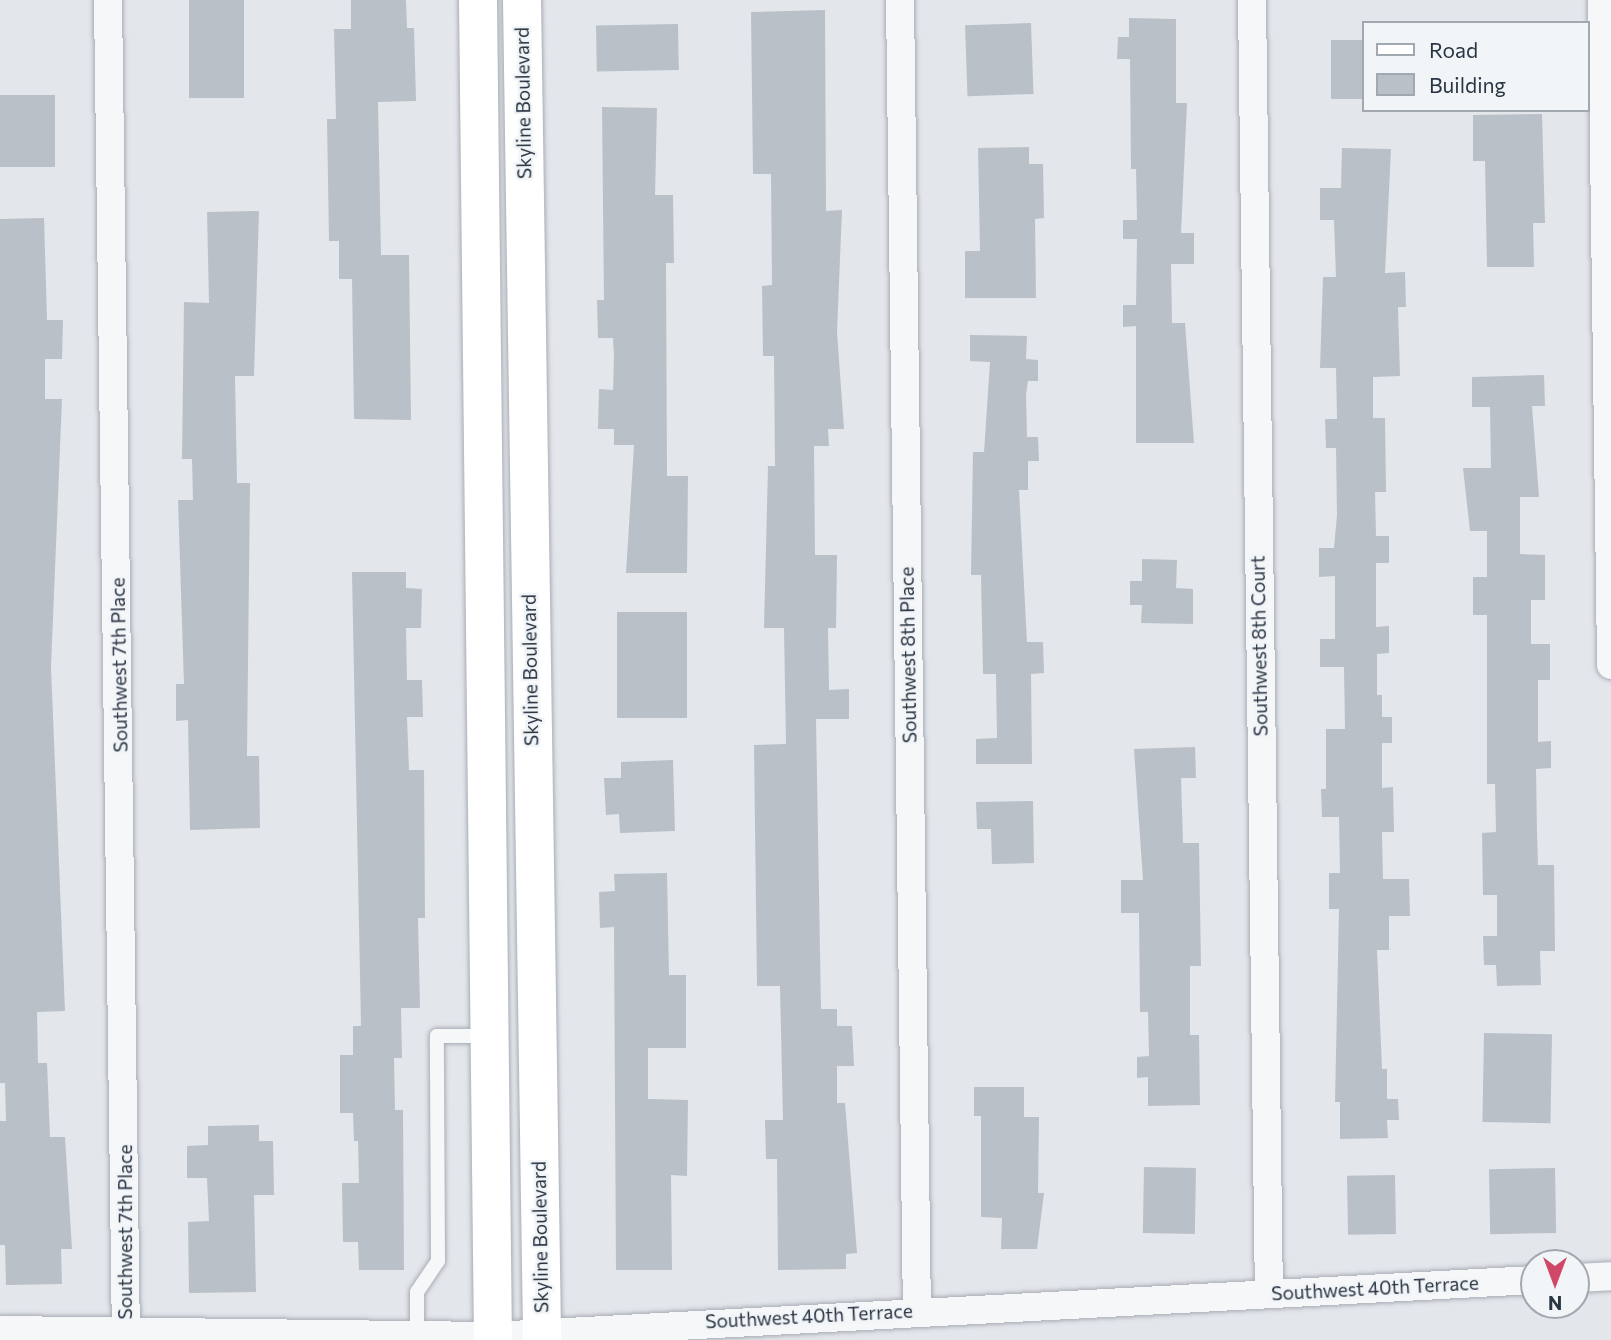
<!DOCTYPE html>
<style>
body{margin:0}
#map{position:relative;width:1611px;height:1340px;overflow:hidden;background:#e3e6eb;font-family:Commissioner,sans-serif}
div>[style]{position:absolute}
.building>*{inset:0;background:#bac0c8;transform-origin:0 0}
.roads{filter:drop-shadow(0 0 2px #a8adb5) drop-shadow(0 0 2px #a8adb5)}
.lane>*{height:14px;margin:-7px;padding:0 7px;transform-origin:7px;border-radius:7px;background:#f5f7f9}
.street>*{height:28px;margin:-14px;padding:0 14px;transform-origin:14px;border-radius:14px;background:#f5f7f9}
.secondary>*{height:38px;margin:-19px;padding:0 19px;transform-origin:19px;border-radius:19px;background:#fff}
span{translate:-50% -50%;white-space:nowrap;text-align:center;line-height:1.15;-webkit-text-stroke:5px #f2f5f8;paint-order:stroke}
.street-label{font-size:19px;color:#2a3543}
.legend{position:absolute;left:1362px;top:21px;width:228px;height:91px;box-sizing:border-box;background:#f2f5f8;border:2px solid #a2a8b0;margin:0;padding:9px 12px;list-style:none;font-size:21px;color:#2a3543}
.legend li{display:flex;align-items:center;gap:14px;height:35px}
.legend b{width:35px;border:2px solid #a2a8b0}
.north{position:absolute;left:1520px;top:1249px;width:70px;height:70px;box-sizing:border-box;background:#f2f5f8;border:2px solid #a2a8b0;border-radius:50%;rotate:180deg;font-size:19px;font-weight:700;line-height:28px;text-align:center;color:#2a3543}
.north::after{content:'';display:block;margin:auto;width:24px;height:32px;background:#cf4868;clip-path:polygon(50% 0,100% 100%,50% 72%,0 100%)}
</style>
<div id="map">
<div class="building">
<div style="left:189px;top:0;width:55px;height:98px"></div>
<div style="clip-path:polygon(351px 0,406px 0,407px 28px,414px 28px,416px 101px,378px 102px,381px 255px,409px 255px,411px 420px,354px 419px,352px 279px,339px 279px,339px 241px,329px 241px,327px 119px,336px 119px,334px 29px,351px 29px)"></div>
<div style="clip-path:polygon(825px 10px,826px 211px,842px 210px,837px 332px,844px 429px,828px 429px,829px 446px,814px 446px,815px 555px,837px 555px,836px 628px,828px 628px,829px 690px,849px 689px,849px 719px,816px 719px,821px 1009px,837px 1009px,837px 1026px,852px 1026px,854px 1066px,837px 1066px,837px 1103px,845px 1103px,857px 1253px,846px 1254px,846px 1269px,778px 1270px,777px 1159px,766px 1159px,765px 1120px,783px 1120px,780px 986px,757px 986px,754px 745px,786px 744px,784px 628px,764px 628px,768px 466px,775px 466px,774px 356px,763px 356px,762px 286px,772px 285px,771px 174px,753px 174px,751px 12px)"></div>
<div style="clip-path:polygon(1129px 18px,1176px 19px,1176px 103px,1187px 103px,1181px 233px,1194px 233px,1194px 264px,1171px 264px,1172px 323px,1185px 323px,1194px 443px,1136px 443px,1136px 326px,1123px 327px,1123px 305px,1136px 305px,1137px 239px,1123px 239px,1123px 220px,1137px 220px,1136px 169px,1131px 169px,1130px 59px,1117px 59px,1118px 37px,1129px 37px)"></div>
<div style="left:1031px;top:23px;width:71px;height:66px;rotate:88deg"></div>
<div style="left:678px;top:24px;width:46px;height:82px;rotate:89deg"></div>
<div style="left:1364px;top:40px;width:59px;height:33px;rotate:90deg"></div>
<div style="left:0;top:95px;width:55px;height:72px"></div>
<div style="clip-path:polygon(602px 107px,657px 108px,655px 195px,673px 195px,674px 263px,666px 263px,667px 476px,688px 476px,687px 573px,626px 573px,634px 445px,614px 445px,614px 429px,598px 429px,599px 389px,613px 390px,614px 356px,613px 338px,598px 338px,597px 300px,604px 300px)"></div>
<div style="clip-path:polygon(1542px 114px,1545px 223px,1533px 223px,1534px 267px,1487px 267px,1485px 161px,1473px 161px,1473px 115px)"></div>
<div style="clip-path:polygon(1029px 147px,1029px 164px,1043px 164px,1044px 218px,1035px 219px,1036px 298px,965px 298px,965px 251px,980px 251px,978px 148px)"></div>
<div style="clip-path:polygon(1342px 148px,1391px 149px,1385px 273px,1405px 272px,1406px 307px,1398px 307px,1400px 376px,1373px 377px,1373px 418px,1385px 418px,1386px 492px,1375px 492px,1376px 536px,1389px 536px,1389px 563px,1376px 563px,1376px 627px,1389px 626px,1389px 653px,1377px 654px,1377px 695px,1382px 695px,1382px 717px,1392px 717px,1392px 743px,1382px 743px,1382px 788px,1393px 787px,1394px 832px,1382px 832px,1383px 879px,1409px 879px,1410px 916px,1389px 916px,1389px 950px,1377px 950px,1382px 1069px,1387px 1069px,1387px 1099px,1398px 1099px,1399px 1120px,1387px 1120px,1388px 1138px,1340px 1139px,1340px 1102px,1335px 1102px,1339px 909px,1329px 909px,1329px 873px,1340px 873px,1339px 817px,1322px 817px,1321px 789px,1326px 789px,1326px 729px,1345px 729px,1344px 667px,1320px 667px,1320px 639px,1335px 639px,1335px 576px,1319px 577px,1319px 548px,1334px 548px,1337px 515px,1336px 448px,1326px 448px,1325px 419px,1337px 419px,1336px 368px,1320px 368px,1323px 277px,1336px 277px,1334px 220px,1320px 220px,1320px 188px,1341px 188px)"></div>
<div style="clip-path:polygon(259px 211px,254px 376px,235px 376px,237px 483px,250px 483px,247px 756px,259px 756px,260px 828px,190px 830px,188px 720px,176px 721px,176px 684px,184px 684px,178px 500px,193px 500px,192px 459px,182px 459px,184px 302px,209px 303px,207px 212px)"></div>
<div style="clip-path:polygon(44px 218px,47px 320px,63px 320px,62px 359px,45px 359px,45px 399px,62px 399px,51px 667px,65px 1011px,37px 1012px,38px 1063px,47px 1063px,50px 1137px,65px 1137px,72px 1249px,61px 1249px,62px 1284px,6px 1285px,5px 1245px,0 1245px,0 1121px,6px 1121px,5px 1083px,0 1083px,0 219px)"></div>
<div style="clip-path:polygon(970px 335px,1027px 336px,1026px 359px,1038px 360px,1038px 381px,1028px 381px,1026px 395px,1027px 437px,1038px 437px,1039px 461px,1028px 461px,1028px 490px,1019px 490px,1027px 642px,1043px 642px,1044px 673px,1031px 674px,1032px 764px,976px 764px,976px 739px,997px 738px,996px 674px,983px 674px,981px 575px,971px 575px,973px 452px,984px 452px,990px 362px,970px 361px)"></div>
<div style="clip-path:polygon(1544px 375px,1545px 406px,1532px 406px,1539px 497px,1520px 497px,1520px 554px,1545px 555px,1545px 600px,1531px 600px,1531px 644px,1550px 644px,1550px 680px,1538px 680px,1538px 742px,1551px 741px,1551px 768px,1536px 769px,1537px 832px,1538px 865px,1554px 865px,1555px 951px,1540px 951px,1541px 985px,1497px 986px,1496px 965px,1484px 965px,1483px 936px,1497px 936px,1497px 895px,1483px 895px,1482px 833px,1496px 832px,1495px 784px,1487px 784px,1487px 615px,1473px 615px,1473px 577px,1487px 577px,1487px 531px,1470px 531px,1463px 468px,1491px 468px,1490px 407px,1472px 407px,1472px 377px)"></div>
<div style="clip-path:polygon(1142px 559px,1177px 560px,1176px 588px,1193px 589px,1193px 624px,1141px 623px,1142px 605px,1130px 605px,1130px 581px,1142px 581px)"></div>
<div style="clip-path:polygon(352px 572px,406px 572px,406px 588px,422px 589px,421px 628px,406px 628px,407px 680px,422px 680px,423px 717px,407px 717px,409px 770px,424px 770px,425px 918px,418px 918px,420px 1008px,401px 1008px,402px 1058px,394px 1058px,395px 1110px,403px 1110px,404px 1270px,359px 1270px,358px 1242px,343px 1242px,342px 1183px,359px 1183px,358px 1141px,354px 1141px,353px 1113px,340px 1113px,340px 1055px,353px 1055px,353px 1026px,361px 1026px)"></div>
<div style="left:617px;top:612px;width:70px;height:106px"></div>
<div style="clip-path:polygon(1195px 747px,1196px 778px,1181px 778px,1183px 843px,1199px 843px,1201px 966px,1190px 966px,1190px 1035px,1199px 1035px,1200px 1105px,1148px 1106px,1148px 1077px,1137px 1078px,1137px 1057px,1149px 1056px,1148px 1012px,1140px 1012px,1139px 913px,1121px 913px,1121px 880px,1143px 880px,1134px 749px)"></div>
<div style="clip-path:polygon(673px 760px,675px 831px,620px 833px,619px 814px,606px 815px,604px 778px,621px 778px,621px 762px)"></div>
<div style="clip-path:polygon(1033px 801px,1034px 863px,992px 864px,991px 829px,977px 829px,976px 802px)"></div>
<div style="clip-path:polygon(667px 873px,669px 975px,686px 975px,686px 1048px,648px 1048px,648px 1099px,688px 1100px,687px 1176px,671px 1175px,672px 1270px,616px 1270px,614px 927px,600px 928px,599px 892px,615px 891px,614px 874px)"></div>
<div style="left:1484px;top:1033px;width:68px;height:89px;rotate:1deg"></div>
<div style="clip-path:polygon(974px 1087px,1024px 1087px,1024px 1117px,1039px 1117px,1038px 1193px,1044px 1193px,1037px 1249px,1001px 1249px,1002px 1218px,981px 1217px,981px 1116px,974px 1116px)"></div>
<div style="clip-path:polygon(259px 1125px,259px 1141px,273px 1141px,274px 1195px,254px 1195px,256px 1292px,189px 1293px,188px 1222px,209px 1221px,207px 1178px,187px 1178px,187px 1146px,208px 1145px,208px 1126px)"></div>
<div style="left:1144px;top:1167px;width:52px;height:66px;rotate:1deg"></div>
<div style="left:1555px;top:1168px;width:65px;height:66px;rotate:89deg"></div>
<div style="left:1395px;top:1175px;width:59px;height:48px;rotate:89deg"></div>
</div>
<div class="roads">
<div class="lane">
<div style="left:417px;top:1336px;width:44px;rotate:-90deg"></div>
<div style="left:417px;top:1292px;width:37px;rotate:-56deg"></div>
<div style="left:438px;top:1261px;width:225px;rotate:-90.3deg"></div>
<div style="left:437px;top:1036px;width:51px"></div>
</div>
<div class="street">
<div style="left:108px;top:0;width:1331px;rotate:89.23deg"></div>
<div style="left:900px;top:0;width:1310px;rotate:89.26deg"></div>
<div style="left:1252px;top:0;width:1293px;rotate:89.25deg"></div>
<div style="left:1602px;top:0;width:665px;rotate:89.22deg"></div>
<div style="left:1576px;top:1278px;width:35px;rotate:-3deg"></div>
<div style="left:0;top:1330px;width:493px;rotate:0.7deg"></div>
<div style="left:493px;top:1336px;width:1043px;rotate:-3.08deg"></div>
</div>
<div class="secondary">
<div style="left:478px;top:0;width:1340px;rotate:89.36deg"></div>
<div style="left:522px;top:0;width:1340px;rotate:89.14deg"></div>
</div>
</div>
<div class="street-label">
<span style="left:523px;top:103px;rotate:-91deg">Skyline Boulevard</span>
<span style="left:1259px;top:646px;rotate:-91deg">Southwest 8th Court</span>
<span style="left:908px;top:655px;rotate:-91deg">Southwest 8th Place</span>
<span style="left:119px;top:665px;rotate:-91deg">Southwest 7th Place</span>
<span style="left:530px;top:670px;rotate:-91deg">Skyline Boulevard</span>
<span style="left:125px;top:1232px;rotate:-90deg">Southwest 7th Place</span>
<span style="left:540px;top:1237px;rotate:-91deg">Skyline Boulevard</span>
<span style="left:1375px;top:1288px;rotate:-3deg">Southwest 40th Terrace</span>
<span style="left:809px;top:1316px;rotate:-3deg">Southwest 40th Terrace</span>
</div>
<ul class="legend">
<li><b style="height:9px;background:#fff"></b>Road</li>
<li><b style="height:19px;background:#bac0c8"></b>Building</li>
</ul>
<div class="north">N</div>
</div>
